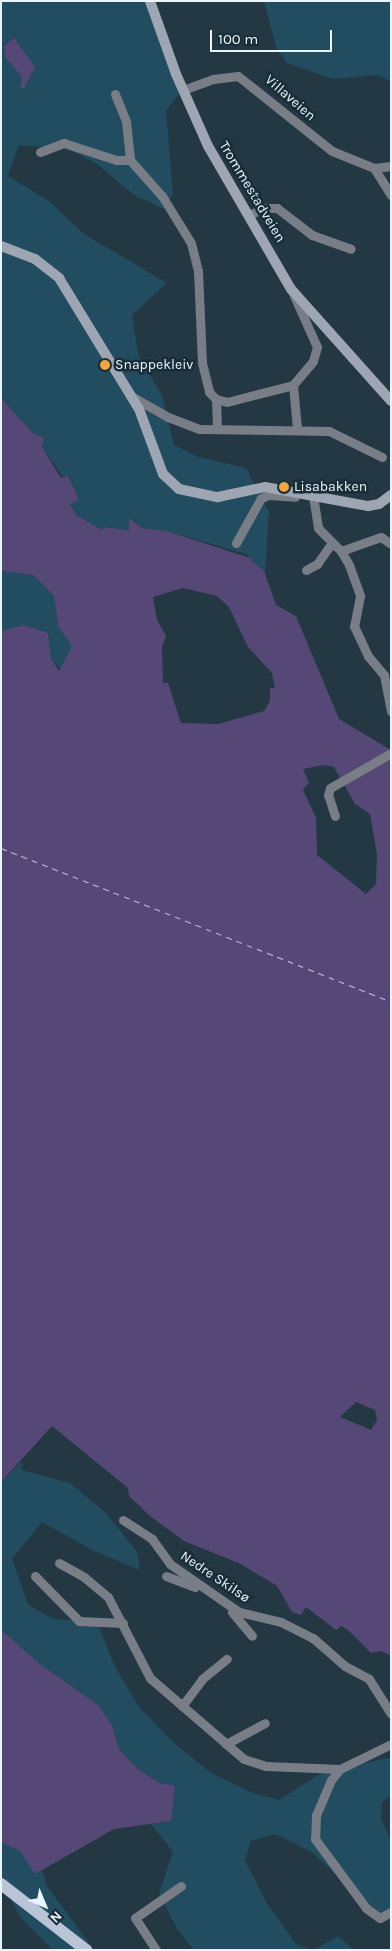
<!DOCTYPE html>
<meta charset="utf-8">
<style>
body{margin:0}
#map{position:relative;width:392px;height:1951px;overflow:hidden;background:#233843;font-family:Karla,sans-serif}
div>[style]{position:absolute}
.green>*{inset:0;background:#224c60}
.water>*{inset:0;background:#554877}
.ferry>*{height:1px;margin-top:-0.5px;transform-origin:0;background:repeating-linear-gradient(90deg,#c9b9f6 0 6px,transparent 0 11px)}
.street>*{height:9px;margin:-4.5px;padding:0 4.5px;transform-origin:4.5px;border-radius:4.5px;background:#787d86}
.secondary>*{height:10px;margin:-5px;padding:0 5px;transform-origin:5px;border-radius:5px;background:#9ea5b3}
.primary>*{height:12px;margin:-6px;padding:0 6px;transform-origin:6px;border-radius:6px;background:#bac4d7}
.dots>*{width:14px;height:14px;translate:-50% -50%;box-sizing:border-box;border:2px solid #192e39;border-radius:50%}
span{translate:-50% -50%;white-space:nowrap;text-align:center;line-height:1.15;-webkit-text-stroke:5px #192e39;paint-order:stroke}
.street-label{font-size:14px;color:#e8f5fc}
.poi-label{font-size:14px;color:#e8f5fc}
.left{translate:0 -50%;text-align:left}
.frame{position:absolute;inset:0;border:2px solid #e8f5fc;pointer-events:none}
.north{position:absolute;left:20px;top:1881px;width:50px;height:50px;-webkit-text-stroke:4px #192e39;paint-order:stroke;rotate:135deg;font-size:14px;font-weight:700;line-height:20px;text-align:center;color:#e8f5fc}
.north::after{content:'';display:block;margin:auto;width:18px;height:22px;background:#e8f5fc;clip-path:polygon(50% 0,100% 100%,50% 72%,0 100%)}
.scale{position:absolute;left:210px;top:30px;width:122px;height:22px;box-sizing:border-box;border:2px solid #e8f5fc;border-top:0;padding-left:6px;font-size:15px;line-height:18px;white-space:nowrap;color:#e8f5fc;-webkit-text-stroke:4px #192e39;paint-order:stroke}
</style>
<div id="map">
<div class="green">
<div style="clip-path:polygon(1px 1px,149px 1px,182px 90px,166px 111px,173px 194px,164px 209px,134px 195px,97px 164px,68px 149px,19px 145px,8px 176px,49px 201px,84px 234px,167px 283px,132px 315px,138px 354px,162px 396px,174px 445px,198px 457px,246px 468px,269px 512px,265px 574px,246px 554px,167px 531px,142px 528px,130px 519px,129px 530px,104px 527px,102px 531px,76px 515px,70px 504px,79px 500px,42px 447px,44px 438px,33px 433px,1px 398px)"></div>
<div style="clip-path:polygon(264px 1px,391px 1px,391px 81px,376px 75px,333px 79px,287px 63px,276px 47px)"></div>
<div style="clip-path:polygon(1px 571px,33px 575px,54px 596px,58px 626px,73px 646px,62px 671px,51px 658px,48px 633px,24px 625px,1px 631px)"></div>
<div style="clip-path:polygon(22px 1461px,22px 1470px,70px 1483px,107px 1514px,137px 1552px,140px 1570px,94px 1551px,42px 1522px,12px 1559px,28px 1605px,54px 1619px,97px 1622px,115px 1667px,140px 1708px,174px 1743px,211px 1773px,255px 1794px,279px 1800px,320px 1774px,391px 1757px,391px 1796px,382px 1802px,381px 1820px,391px 1839px,391px 1912px,383px 1916px,310px 1851px,275px 1834px,251px 1841px,245px 1861px,267px 1903px,296px 1944px,311px 1950px,194px 1950px,177px 1929px,159px 1893px,173px 1852px,151px 1824px,171px 1821px,175px 1787px,160px 1783px,138px 1769px,119px 1749px,112px 1725px,98px 1705px,27px 1655px,1px 1630px,1px 1482px)"></div>
<div style="clip-path:polygon(1px 1842px,20px 1851px,35px 1873px,42px 1870px,47px 1886px,94px 1950px,53px 1950px,21px 1918px,1px 1882px)"></div>
<div style="clip-path:polygon(338px 1936px,354px 1950px,313px 1950px)"></div>
</div>
<div class="water">
<div style="clip-path:polygon(14px 38px,35px 67px,24px 88px,20px 88px,22px 77px,5px 57px,4px 46px)"></div>
<div style="clip-path:polygon(evenodd,1px 398px,33px 433px,44px 438px,42px 447px,61px 478px,68px 476px,79px 500px,70px 504px,76px 515px,102px 530px,104px 527px,129px 530px,129px 518px,142px 528px,167px 531px,256px 560px,250px 559px,264px 571px,276px 605px,296px 616px,339px 719px,391px 750px,391px 1656px,381px 1651px,371px 1653px,348px 1630px,341px 1626px,336px 1630px,306px 1607px,301px 1615px,292px 1612px,277px 1586px,241px 1564px,184px 1541px,150px 1516px,129px 1496px,128px 1488px,52px 1426px,1px 1482px,1px 631px,24px 625px,48px 633px,51px 658px,59px 671px,72px 646px,58px 626px,54px 596px,33px 575px,1px 571px,1px 398px,183px 588px,217px 596px,229px 607px,248px 647px,272px 673px,275px 688px,270px 688px,270px 701px,264px 711px,218px 724px,181px 723px,168px 683px,163px 683px,162px 647px,166px 636px,157px 620px,153px 597px,183px 588px,1px 398px,323px 765px,334px 767px,355px 804px,370px 814px,377px 854px,376px 884px,366px 894px,317px 855px,316px 818px,303px 790px,309px 782px,303px 769px,323px 765px,1px 398px,356px 1402px,375px 1410px,377px 1420px,371px 1430px,340px 1417px,356px 1402px)"></div>
<div style="clip-path:polygon(1px 1630px,40px 1664px,98px 1705px,112px 1725px,119px 1749px,138px 1769px,160px 1783px,175px 1786px,171px 1821px,114px 1829px,35px 1874px,20px 1851px,1px 1842px)"></div>
</div>
<div class="ferry">
<div style="left:1px;top:848px;width:419px;rotate:21.5deg"></div>
</div>
<div class="street">
<div style="left:183px;top:90px;width:32px;rotate:-20deg"></div>
<div style="left:213px;top:79px;width:25px;rotate:-7deg"></div>
<div style="left:238px;top:76px;width:120px;rotate:38.6deg"></div>
<div style="left:332px;top:151px;width:45px;rotate:22deg"></div>
<div style="left:374px;top:168px;width:17px;rotate:-7deg"></div>
<div style="left:115px;top:94px;width:29px;rotate:68deg"></div>
<div style="left:126px;top:121px;width:39px;rotate:84deg"></div>
<div style="left:40px;top:152px;width:26px;rotate:-21deg"></div>
<div style="left:64px;top:143px;width:55px;rotate:18.1deg"></div>
<div style="left:116px;top:160px;width:14px"></div>
<div style="left:130px;top:160px;width:48px;rotate:48.4deg"></div>
<div style="left:162px;top:196px;width:55px;rotate:58.3deg"></div>
<div style="left:191px;top:243px;width:29px;rotate:76deg"></div>
<div style="left:198px;top:271px;width:92px;rotate:87.5deg"></div>
<div style="left:202px;top:363px;width:30px;rotate:76deg"></div>
<div style="left:209px;top:392px;width:10px;rotate:45deg"></div>
<div style="left:216px;top:399px;width:11px;rotate:15deg"></div>
<div style="left:227px;top:402px;width:68px;rotate:-14.4deg"></div>
<div style="left:293px;top:385px;width:31px;rotate:-50deg"></div>
<div style="left:313px;top:361px;width:15px;rotate:-74deg"></div>
<div style="left:317px;top:347px;width:64px;rotate:-114.1deg"></div>
<div style="left:374px;top:168px;width:32px;rotate:58deg"></div>
<div style="left:249px;top:215px;width:17px;rotate:-25deg"></div>
<div style="left:264px;top:208px;width:13px"></div>
<div style="left:277px;top:208px;width:44px;rotate:37.6deg"></div>
<div style="left:312px;top:235px;width:41px;rotate:19.7deg"></div>
<div style="left:293px;top:385px;width:43px;rotate:84.7deg"></div>
<div style="left:131px;top:396px;width:43px;rotate:29.6deg"></div>
<div style="left:168px;top:417px;width:34px;rotate:21deg"></div>
<div style="left:200px;top:429px;width:129px;rotate:0.9deg"></div>
<div style="left:329px;top:431px;width:59px;rotate:26.1deg"></div>
<div style="left:216px;top:399px;width:30px;rotate:88deg"></div>
<div style="left:313px;top:496px;width:32px;rotate:81deg"></div>
<div style="left:318px;top:528px;width:33px;rotate:45deg"></div>
<div style="left:341px;top:551px;width:16px;rotate:60deg"></div>
<div style="left:349px;top:565px;width:33px;rotate:70deg"></div>
<div style="left:360px;top:596px;width:31px;rotate:101deg"></div>
<div style="left:354px;top:626px;width:33px;rotate:65deg"></div>
<div style="left:368px;top:656px;width:25px;rotate:50deg"></div>
<div style="left:384px;top:675px;width:37px;rotate:79deg"></div>
<div style="left:236px;top:543px;width:51px;rotate:-60.9deg"></div>
<div style="left:261px;top:498px;width:9px;rotate:-21deg"></div>
<div style="left:269px;top:495px;width:26px;rotate:4deg"></div>
<div style="left:341px;top:551px;width:42px;rotate:-19.3deg"></div>
<div style="left:381px;top:537px;width:12px;rotate:35deg"></div>
<div style="left:306px;top:570px;width:13px;rotate:-29deg"></div>
<div style="left:317px;top:564px;width:24px;rotate:-55deg"></div>
<div style="left:335px;top:816px;width:22px;rotate:-108deg"></div>
<div style="left:328px;top:795px;width:7px;rotate:-74deg"></div>
<div style="left:330px;top:788px;width:70px;rotate:-29.8deg"></div>
<div style="left:123px;top:1520px;width:35px;rotate:33deg"></div>
<div style="left:152px;top:1539px;width:31px;rotate:54deg"></div>
<div style="left:170px;top:1564px;width:84px;rotate:34.8deg"></div>
<div style="left:239px;top:1612px;width:43px;rotate:13.4deg"></div>
<div style="left:281px;top:1622px;width:36px;rotate:27deg"></div>
<div style="left:313px;top:1638px;width:43px;rotate:41.2deg"></div>
<div style="left:345px;top:1666px;width:27px;rotate:28deg"></div>
<div style="left:369px;top:1679px;width:41px;rotate:57.8deg"></div>
<div style="left:59px;top:1563px;width:29px;rotate:29deg"></div>
<div style="left:84px;top:1577px;width:31px;rotate:40deg"></div>
<div style="left:108px;top:1597px;width:91px;rotate:62.6deg"></div>
<div style="left:150px;top:1678px;width:124px;rotate:40.8deg"></div>
<div style="left:244px;top:1759px;width:23px;rotate:18deg"></div>
<div style="left:266px;top:1766px;width:74px;rotate:2.3deg"></div>
<div style="left:340px;top:1769px;width:57px;rotate:-26.1deg"></div>
<div style="left:35px;top:1576px;width:63px;rotate:45.6deg"></div>
<div style="left:79px;top:1621px;width:44px;rotate:2.6deg"></div>
<div style="left:166px;top:1576px;width:31px;rotate:21deg"></div>
<div style="left:232px;top:1612px;width:31px;rotate:50deg"></div>
<div style="left:182px;top:1706px;width:34px;rotate:-53deg"></div>
<div style="left:202px;top:1679px;width:32px;rotate:-39deg"></div>
<div style="left:226px;top:1744px;width:44px;rotate:-28.3deg"></div>
<div style="left:340px;top:1769px;width:14px;rotate:129deg"></div>
<div style="left:331px;top:1780px;width:38px;rotate:113deg"></div>
<div style="left:316px;top:1815px;width:24px;rotate:92deg"></div>
<div style="left:315px;top:1839px;width:86px;rotate:53.5deg"></div>
<div style="left:366px;top:1908px;width:17px;rotate:36deg"></div>
<div style="left:380px;top:1918px;width:13px;rotate:-29deg"></div>
<div style="left:156px;top:1950px;width:38px;rotate:-123deg"></div>
<div style="left:135px;top:1918px;width:56px;rotate:-34.8deg"></div>
</div>
<div class="secondary">
<div style="left:150px;top:1px;width:77px;rotate:70.4deg"></div>
<div style="left:176px;top:74px;width:79px;rotate:66deg"></div>
<div style="left:208px;top:146px;width:165px;rotate:59.9deg"></div>
<div style="left:291px;top:289px;width:150px;rotate:48.2deg"></div>
<div style="left:1px;top:246px;width:36px;rotate:21deg"></div>
<div style="left:35px;top:259px;width:31px;rotate:38deg"></div>
<div style="left:59px;top:278px;width:153px;rotate:58.6deg"></div>
<div style="left:139px;top:409px;width:69px;rotate:69.7deg"></div>
<div style="left:163px;top:474px;width:22px;rotate:43deg"></div>
<div style="left:179px;top:489px;width:40px;rotate:12deg"></div>
<div style="left:218px;top:497px;width:48px;rotate:-12deg"></div>
<div style="left:265px;top:487px;width:105px;rotate:10.5deg"></div>
<div style="left:368px;top:506px;width:11px;rotate:-10deg"></div>
<div style="left:379px;top:504px;width:15px;rotate:-37deg"></div>
</div>
<div class="primary">
<div style="left:1px;top:1884px;width:108px;rotate:37.8deg"></div>
</div>
<div class="dots">
<div style="left:105px;top:365px;background:#f2a541"></div>
<div style="left:284px;top:487px;background:#f2a541"></div>
</div>
<div class="street-label">
<span style="left:290px;top:98px;rotate:41deg">Villaveien</span>
<span style="left:252px;top:192px;rotate:59deg">Trommestadveien</span>
<span style="left:215px;top:1577px;rotate:34deg">Nedre Skilsø</span>
</div>
<div class="poi-label">
<span class="left" style="left:115px;top:365px">Snappekleiv</span>
<span class="left" style="left:294px;top:487px">Lisabakken</span>
</div>
<div class="frame"></div>
<div class="north">N</div>
<div class="scale">100 m</div>
</div>
